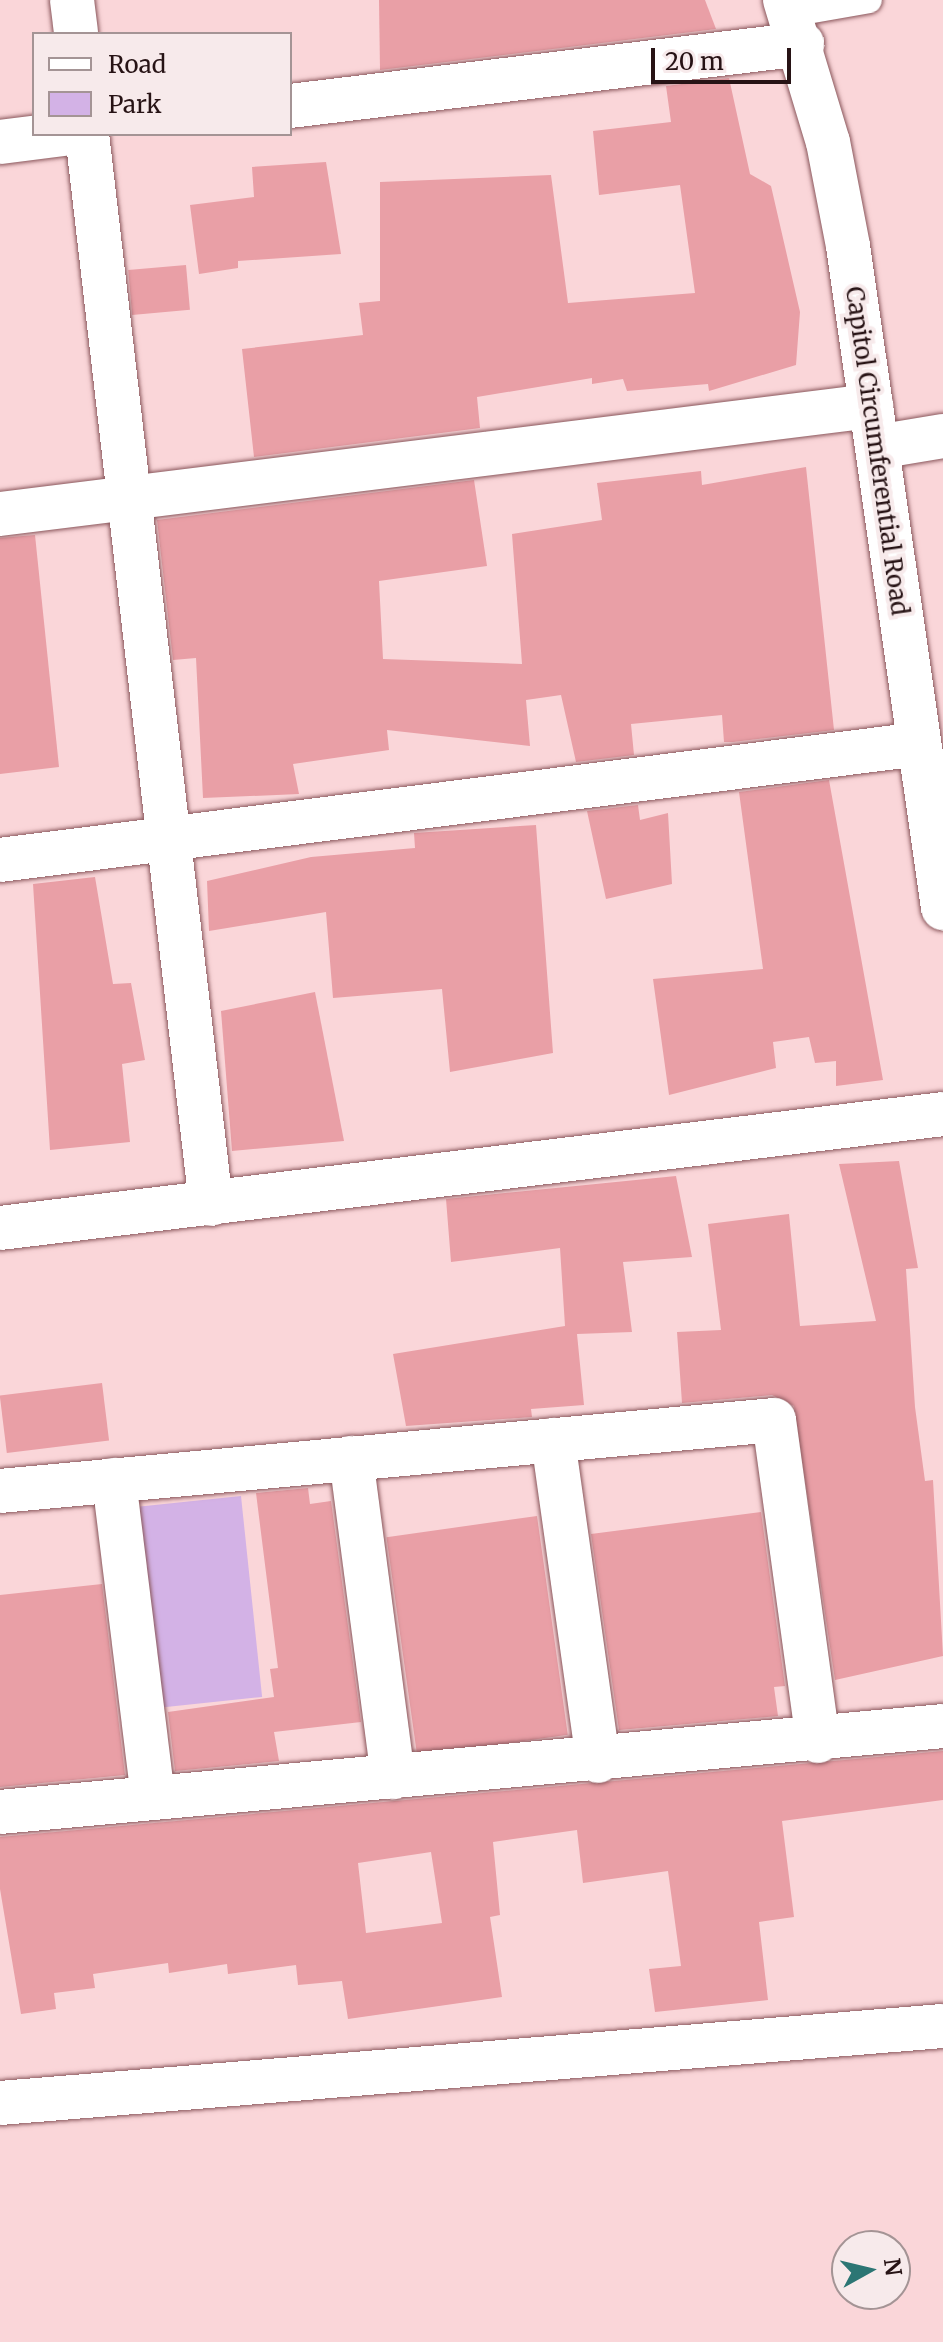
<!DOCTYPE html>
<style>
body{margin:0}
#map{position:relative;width:943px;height:2342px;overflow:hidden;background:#fad6d9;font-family:Merriweather,serif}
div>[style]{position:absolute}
.green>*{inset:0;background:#d3b2e6;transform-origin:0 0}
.building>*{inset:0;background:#e99fa6;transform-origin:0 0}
.roads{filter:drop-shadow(0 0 2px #8a575c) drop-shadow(0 0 2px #8a575c)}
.lane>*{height:26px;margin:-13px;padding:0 13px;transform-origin:13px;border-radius:13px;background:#fff}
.street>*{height:44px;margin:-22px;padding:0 22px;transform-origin:22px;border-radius:22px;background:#fff}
.secondary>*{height:44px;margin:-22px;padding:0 22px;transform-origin:22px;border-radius:22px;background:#fff}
span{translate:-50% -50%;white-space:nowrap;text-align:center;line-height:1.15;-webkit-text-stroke:8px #f7eaeb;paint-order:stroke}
.street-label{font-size:24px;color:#271315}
.legend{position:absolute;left:32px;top:32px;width:260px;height:104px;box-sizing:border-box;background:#f7eaeb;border:2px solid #a49495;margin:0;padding:10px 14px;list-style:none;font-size:24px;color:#271315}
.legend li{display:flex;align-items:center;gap:16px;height:40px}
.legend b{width:40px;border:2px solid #a49495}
.north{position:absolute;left:831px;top:2230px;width:80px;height:80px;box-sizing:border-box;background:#f7eaeb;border:2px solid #a49495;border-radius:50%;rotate:82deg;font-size:22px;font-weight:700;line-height:32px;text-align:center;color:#271315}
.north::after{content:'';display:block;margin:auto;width:28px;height:36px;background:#2c7674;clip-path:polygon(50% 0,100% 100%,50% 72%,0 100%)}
.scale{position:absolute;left:651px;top:48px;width:140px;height:36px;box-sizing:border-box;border:4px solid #271315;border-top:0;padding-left:10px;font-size:24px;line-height:28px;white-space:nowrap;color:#271315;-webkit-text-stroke:6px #f7eaeb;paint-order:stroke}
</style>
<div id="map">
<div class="green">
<div style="left:241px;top:1496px;width:202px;height:106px;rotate:84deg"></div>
</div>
<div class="building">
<div style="clip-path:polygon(379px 0,705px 0,716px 29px,380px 70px)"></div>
<div style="clip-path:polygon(729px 78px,750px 174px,771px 186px,800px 312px,796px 365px,709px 391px,708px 384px,627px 391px,623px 379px,592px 384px,592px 378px,477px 397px,480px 428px,254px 457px,242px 349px,363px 335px,359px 303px,380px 301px,380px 182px,551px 175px,568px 303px,695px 293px,680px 185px,599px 195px,593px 131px,671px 122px,666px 86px)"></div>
<div style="clip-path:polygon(326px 162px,341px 254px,238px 261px,238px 268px,199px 274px,190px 205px,254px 197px,252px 167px)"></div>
<div style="left:186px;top:265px;width:45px;height:58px;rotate:85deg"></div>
<div style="clip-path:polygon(806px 467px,834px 730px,733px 742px,724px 742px,722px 715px,631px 724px,634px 755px,576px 762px,561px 695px,526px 700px,530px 746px,387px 730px,389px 750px,293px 764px,299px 794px,203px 798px,196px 658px,173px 660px,157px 520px,474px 480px,487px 566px,379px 581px,383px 659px,522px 664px,512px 534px,602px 520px,597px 483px,701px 471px,702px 485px)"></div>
<div style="clip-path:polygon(35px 535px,59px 767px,0 774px,0 538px)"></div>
<div style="clip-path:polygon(829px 780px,883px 1080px,836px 1086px,836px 1061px,815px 1063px,809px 1037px,773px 1042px,776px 1068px,669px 1095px,653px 979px,763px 969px,739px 792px)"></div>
<div style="clip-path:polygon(638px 805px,640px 820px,668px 813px,672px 884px,606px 899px,587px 811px)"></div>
<div style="clip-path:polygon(536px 825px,553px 1053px,450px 1072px,442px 989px,333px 998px,326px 912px,209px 931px,207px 881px,311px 857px,415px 848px,414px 833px)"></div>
<div style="clip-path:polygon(95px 877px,113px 984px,131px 983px,145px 1060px,122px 1064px,130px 1142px,50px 1150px,33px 884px)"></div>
<div style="clip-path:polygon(315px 992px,344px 1141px,232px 1151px,221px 1011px)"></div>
<div style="clip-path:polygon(899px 1161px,918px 1268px,906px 1269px,915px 1407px,925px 1481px,933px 1480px,943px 1656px,835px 1680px,794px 1406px,772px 1395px,682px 1403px,677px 1332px,721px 1330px,708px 1224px,789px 1214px,800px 1326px,876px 1321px,839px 1164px)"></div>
<div style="clip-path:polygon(676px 1176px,692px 1257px,623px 1262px,632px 1332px,577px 1334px,584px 1405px,531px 1409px,532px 1417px,406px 1426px,393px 1354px,565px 1326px,560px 1248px,451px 1262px,446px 1199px)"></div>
<div style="left:102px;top:1383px;width:58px;height:103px;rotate:83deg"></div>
<div style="clip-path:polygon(308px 1488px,310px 1504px,331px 1501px,361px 1722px,274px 1732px,279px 1761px,175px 1771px,168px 1712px,274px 1697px,270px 1669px,278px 1668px,256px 1493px)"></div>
<div style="clip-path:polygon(761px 1512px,785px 1686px,774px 1687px,778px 1716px,619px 1730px,591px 1534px)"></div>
<div style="left:537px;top:1516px;width:221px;height:152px;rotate:82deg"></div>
<div style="clip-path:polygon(102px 1584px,125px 1775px,0 1787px,0 1595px)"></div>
<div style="clip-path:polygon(evenodd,943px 1751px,943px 1800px,782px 1821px,794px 1917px,759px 1922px,768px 2000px,655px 2012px,649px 1969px,681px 1966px,668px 1871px,583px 1883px,577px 1830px,493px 1842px,500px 1915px,490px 1917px,502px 1997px,348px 2019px,342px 1981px,298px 1985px,296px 1965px,228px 1974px,227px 1964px,169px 1973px,168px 1963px,93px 1974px,95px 1988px,54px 1993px,56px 2009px,21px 2014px,0 1889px,0 1837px,943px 1751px,431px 1852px,442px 1923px,366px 1933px,358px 1863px,431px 1852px)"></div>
</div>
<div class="roads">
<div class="lane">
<div style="left:790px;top:14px;width:80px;rotate:-10deg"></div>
</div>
<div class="street">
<div style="left:72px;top:0;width:34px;rotate:83deg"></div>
<div style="left:290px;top:106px;width:516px;rotate:-6.9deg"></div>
<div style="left:87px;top:134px;width:1077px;rotate:83.39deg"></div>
<div style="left:0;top:142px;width:64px;rotate:-7.2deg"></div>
<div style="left:877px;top:447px;width:67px;rotate:-9.5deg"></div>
<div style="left:0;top:514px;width:878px;rotate:-7.07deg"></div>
<div style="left:0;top:860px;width:926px;rotate:-7.19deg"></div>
<div style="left:0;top:1228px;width:950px;rotate:-6.89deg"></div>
<div style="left:553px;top:1440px;width:324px;rotate:82deg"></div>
<div style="left:351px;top:1458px;width:322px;rotate:82.5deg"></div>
<div style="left:114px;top:1480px;width:319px;rotate:83deg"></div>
<div style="left:0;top:1491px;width:777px;rotate:-5.24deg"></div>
<div style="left:774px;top:1420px;width:324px;rotate:82.2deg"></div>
<div style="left:0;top:1812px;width:947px;rotate:-5.21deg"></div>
<div style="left:0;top:2103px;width:946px;rotate:-4.67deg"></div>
</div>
<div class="secondary">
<div style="left:785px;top:0;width:148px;rotate:73.2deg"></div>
<div style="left:828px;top:142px;width:106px;rotate:79.1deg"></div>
<div style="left:848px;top:246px;width:669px;rotate:81.83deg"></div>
</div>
</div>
<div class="street-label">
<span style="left:877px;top:451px;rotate:82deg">Capitol Circumferential Road</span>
</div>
<ul class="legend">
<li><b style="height:10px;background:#fff"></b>Road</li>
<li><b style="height:22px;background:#d3b2e6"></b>Park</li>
</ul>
<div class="north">N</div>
<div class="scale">20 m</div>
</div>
